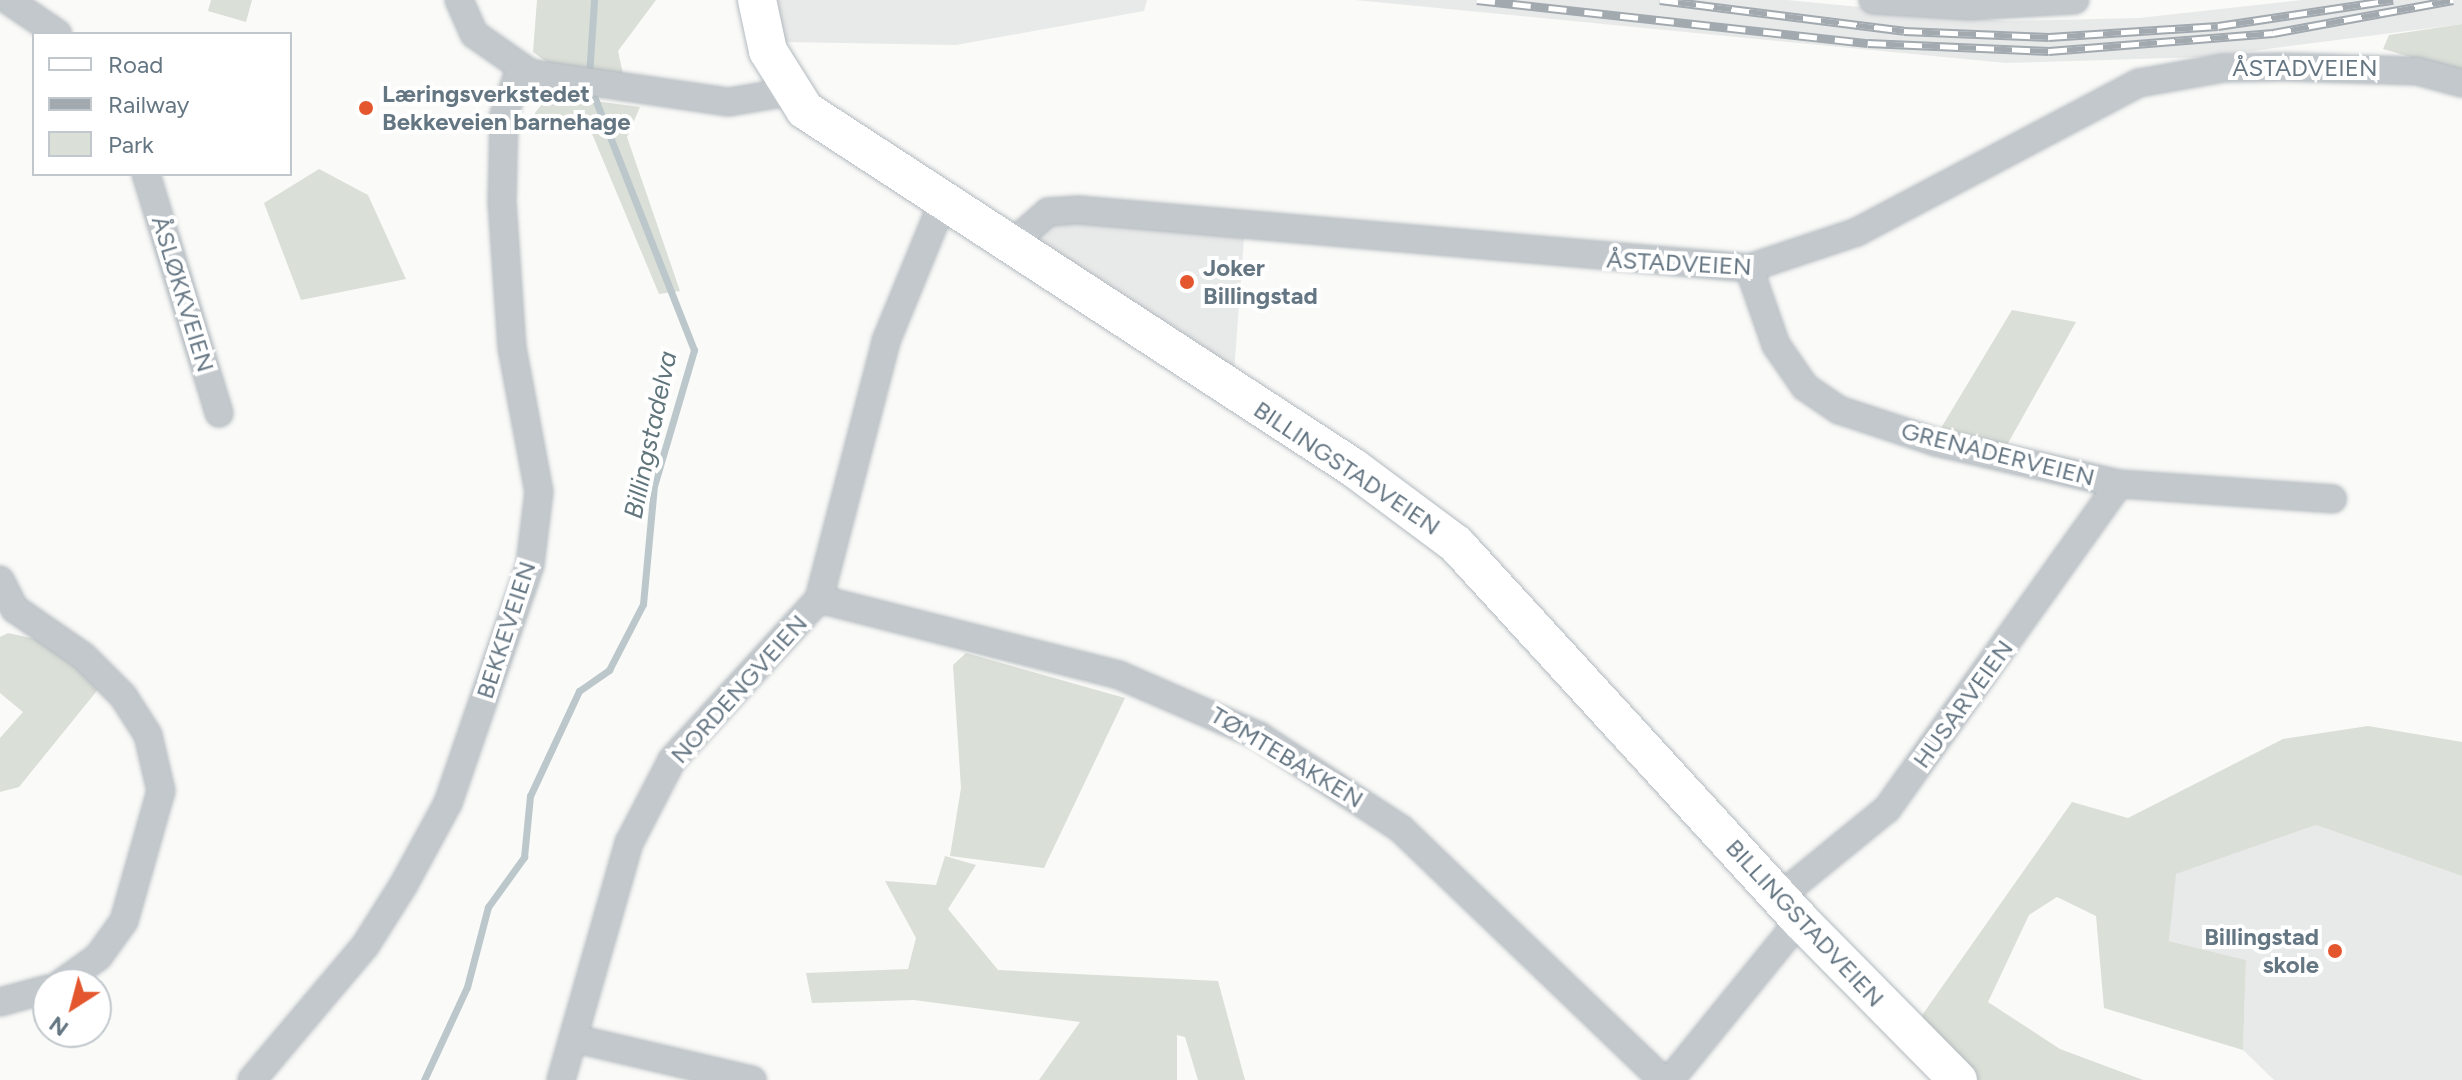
<!DOCTYPE html>
<meta charset="utf-8">
<style>
body{margin:0}
#map{position:relative;width:2462px;height:1080px;overflow:hidden;background:#fafaf8;font-family:Figtree,sans-serif}
div>[style]{position:absolute}
.built>*{inset:0;background:#e8e9e9}
.green>*{inset:0;background:#dadfd7}
.stream>*{height:7px;margin:-3.5px;padding:0 3.5px;transform-origin:3.5px;border-radius:3.5px;background:#bbc7cb}
.roads{filter:drop-shadow(0 0 2px #b3babf) drop-shadow(0 0 2px #b3babf)}
.street>*{height:26px;margin:-13px;padding:0 13px;transform-origin:13px;border-radius:13px;background:#c3c8cc}
.secondary>*{height:38px;margin:-19px;padding:0 19px;transform-origin:19px;border-radius:19px;background:#fff}
.rail>*{height:9px;margin-top:-4.5px;transform-origin:0;background:repeating-linear-gradient(90deg,#fff 0 18px,#a2aab0 0 36px);box-sizing:border-box;border-block:2px solid #a2aab0}
.dots>*{width:22px;height:22px;translate:-50% -50%;box-sizing:border-box;border:4px solid #fff;border-radius:50%}
span{translate:-50% -50%;white-space:nowrap;text-align:center;line-height:1.15;-webkit-text-stroke:8px #fff;paint-order:stroke}
.street-label{font-size:24px;color:#657683}
.poi-label{font-size:24px;color:#657683;font-weight:700}
.left{translate:0 -50%;text-align:left}
.right{translate:-100% -50%;text-align:right}
.water-label{font-size:26px;color:#60757c;font-style:italic}
.legend{position:absolute;left:32px;top:32px;width:260px;height:144px;box-sizing:border-box;background:#fff;border:2px solid #c1c8cd;margin:0;padding:10px 14px;list-style:none;font-size:24px;color:#657683}
.legend li{display:flex;align-items:center;gap:16px;height:40px}
.legend b{width:40px;border:2px solid #c1c8cd}
.north{position:absolute;left:32px;top:968px;width:80px;height:80px;box-sizing:border-box;background:#fff;border:2px solid #c1c8cd;border-radius:50%;rotate:216deg;font-size:22px;font-weight:700;line-height:32px;text-align:center;color:#657683}
.north::after{content:'';display:block;margin:auto;width:28px;height:36px;background:#e4572e;clip-path:polygon(50% 0,100% 100%,50% 72%,0 100%)}
</style>
<div id="map">
<div class="built">
<div style="clip-path:polygon(777px 0,1147px 0,1144px 11px,956px 45px,784px 42px)"></div>
<div style="clip-path:polygon(1355px 0,1787px 0,2006px 21px,2139px 18px,2302px 0,2462px 0,2462px 24px,2205px 57px,2006px 63px)"></div>
<div style="clip-path:polygon(1098px 221px,1244px 238px,1234px 373px,1029px 234px,1051px 223px)"></div>
<div style="clip-path:polygon(2316px 825px,2462px 876px,2462px 1080px,2274px 1080px,2243px 1050px,2246px 960px,2169px 941px,2175px 874px)"></div>
</div>
<div class="green">
<div style="clip-path:polygon(211px 0,252px 0,246px 22px,208px 11px)"></div>
<div style="clip-path:polygon(537px 0,656px 0,618px 51px,623px 74px,555px 68px,533px 52px)"></div>
<div style="clip-path:polygon(2462px 24px,2462px 72px,2383px 49px,2389px 35px)"></div>
<div style="clip-path:polygon(549px 95px,640px 107px,627px 137px,680px 291px,659px 294px,590px 129px,528px 122px)"></div>
<div style="clip-path:polygon(319px 169px,368px 195px,406px 279px,301px 300px,264px 203px)"></div>
<div style="clip-path:polygon(2012px 310px,2076px 322px,2007px 445px,1941px 428px)"></div>
<div style="clip-path:polygon(8px 633px,45px 641px,100px 687px,19px 787px,0 792px,0 738px,23px 712px,0 693px,0 637px)"></div>
<div style="clip-path:polygon(966px 653px,1125px 698px,1044px 868px,950px 856px,961px 788px,953px 665px)"></div>
<div style="clip-path:polygon(2368px 726px,2462px 742px,2462px 876px,2316px 825px,2176px 874px,2169px 941px,2246px 960px,2243px 1050px,2104px 1008px,2096px 916px,2057px 897px,2029px 915px,1988px 1002px,2060px 1049px,2143px 1080px,1976px 1080px,1918px 1021px,2072px 802px,2128px 818px,2283px 739px)"></div>
<div style="clip-path:polygon(945px 856px,976px 865px,948px 909px,998px 970px,1218px 981px,1245px 1080px,1198px 1080px,1185px 1037px,1177px 1035px,1177px 1080px,1039px 1080px,1080px 1022px,914px 1000px,812px 1003px,806px 973px,908px 969px,916px 938px,885px 881px,936px 885px)"></div>
</div>
<div class="stream">
<div style="left:589px;top:76px;width:76px;rotate:-86.2deg"></div>
<div style="left:424px;top:1080px;width:102px;rotate:-65.2deg"></div>
<div style="left:467px;top:987px;width:83px;rotate:-75.3deg"></div>
<div style="left:488px;top:907px;width:62px;rotate:-54.2deg"></div>
<div style="left:524px;top:857px;width:61px;rotate:-84.4deg"></div>
<div style="left:530px;top:796px;width:116px;rotate:-65deg"></div>
<div style="left:579px;top:691px;width:37px;rotate:-35deg"></div>
<div style="left:609px;top:670px;width:74px;rotate:-62.7deg"></div>
<div style="left:643px;top:604px;width:119px;rotate:-84.7deg"></div>
<div style="left:654px;top:486px;width:142px;rotate:-73.6deg"></div>
<div style="left:694px;top:350px;width:282px;rotate:-111.5deg"></div>
</div>
<div class="roads">
<div class="street">
<div style="left:8px;top:0;width:60px;rotate:34.2deg"></div>
<div style="left:459px;top:0;width:37px;rotate:66deg"></div>
<div style="left:474px;top:34px;width:68px;rotate:34.9deg"></div>
<div style="left:530px;top:73px;width:201px;rotate:8.3deg"></div>
<div style="left:729px;top:102px;width:61px;rotate:-9.5deg"></div>
<div style="left:1873px;top:0;width:97px;rotate:3.5deg"></div>
<div style="left:1970px;top:6px;width:105px;rotate:-3.3deg"></div>
<div style="left:146px;top:174px;width:250px;rotate:73deg"></div>
<div style="left:1009px;top:246px;width:52px;rotate:-41.1deg"></div>
<div style="left:1048px;top:212px;width:31px;rotate:-4deg"></div>
<div style="left:1079px;top:210px;width:673px;rotate:4.95deg"></div>
<div style="left:1749px;top:268px;width:114px;rotate:-18.4deg"></div>
<div style="left:1857px;top:232px;width:319px;rotate:-27.9deg"></div>
<div style="left:2139px;top:83px;width:85px;rotate:-10.1deg"></div>
<div style="left:2223px;top:68px;width:62px;rotate:-0.9deg"></div>
<div style="left:2285px;top:67px;width:132px;rotate:1.7deg"></div>
<div style="left:2417px;top:71px;width:47px;rotate:14.9deg"></div>
<div style="left:1749px;top:268px;width:82px;rotate:70.7deg"></div>
<div style="left:1776px;top:345px;width:51px;rotate:55.4deg"></div>
<div style="left:1805px;top:387px;width:41px;rotate:34.1deg"></div>
<div style="left:1839px;top:410px;width:102px;rotate:18.3deg"></div>
<div style="left:1936px;top:442px;width:188px;rotate:12.9deg"></div>
<div style="left:2119px;top:484px;width:214px;rotate:4deg"></div>
<div style="left:0;top:580px;width:33px;rotate:63deg"></div>
<div style="left:819px;top:599px;width:309px;rotate:14.2deg"></div>
<div style="left:1119px;top:675px;width:153px;rotate:23.5deg"></div>
<div style="left:1259px;top:736px;width:170px;rotate:33.2deg"></div>
<div style="left:1401px;top:829px;width:363px;rotate:43.8deg"></div>
<div style="left:15px;top:609px;width:83px;rotate:34.7deg"></div>
<div style="left:83px;top:656px;width:57px;rotate:45deg"></div>
<div style="left:123px;top:696px;width:46px;rotate:57.3deg"></div>
<div style="left:148px;top:735px;width:57px;rotate:76.9deg"></div>
<div style="left:161px;top:791px;width:135px;rotate:105.9deg"></div>
<div style="left:124px;top:921px;width:44px;rotate:125.8deg"></div>
<div style="left:98px;top:957px;width:47px;rotate:144.6deg"></div>
<div style="left:1779px;top:897px;width:139px;rotate:-39.2deg"></div>
<div style="left:1887px;top:809px;width:399px;rotate:-54.5deg"></div>
<div style="left:0;top:1002px;width:50px;rotate:-15.2deg"></div>
<div style="left:577px;top:1039px;width:180px;rotate:13.2deg"></div>
<div style="left:252px;top:1080px;width:175px;rotate:-49.9deg"></div>
<div style="left:365px;top:946px;width:73px;rotate:-57.8deg"></div>
<div style="left:404px;top:884px;width:92px;rotate:-61.5deg"></div>
<div style="left:448px;top:803px;width:252px;rotate:-71deg"></div>
<div style="left:530px;top:565px;width:74px;rotate:-83deg"></div>
<div style="left:539px;top:492px;width:147px;rotate:-100.6deg"></div>
<div style="left:512px;top:348px;width:145px;rotate:-93.9deg"></div>
<div style="left:502px;top:203px;width:88px;rotate:-88.7deg"></div>
<div style="left:504px;top:115px;width:49px;rotate:-70.8deg"></div>
<div style="left:561px;top:1080px;width:247px;rotate:-74deg"></div>
<div style="left:629px;top:843px;width:93px;rotate:-62.6deg"></div>
<div style="left:672px;top:760px;width:218px;rotate:-47.6deg"></div>
<div style="left:819px;top:599px;width:267px;rotate:-75.4deg"></div>
<div style="left:886px;top:341px;width:150px;rotate:-67.7deg"></div>
<div style="left:1670px;top:1080px;width:206px;rotate:-50.9deg"></div>
</div>
<div class="secondary">
<div style="left:757px;top:0;width:52px;rotate:77.8deg"></div>
<div style="left:768px;top:51px;width:70px;rotate:57.9deg"></div>
<div style="left:805px;top:110px;width:655px;rotate:33.11deg"></div>
<div style="left:1354px;top:468px;width:127px;rotate:36.7deg"></div>
<div style="left:1456px;top:544px;width:510px;rotate:47.54deg"></div>
<div style="left:1800px;top:920px;width:225px;rotate:45.4deg"></div>
</div>
</div>
<div class="rail">
<div style="left:1477px;top:0;width:393px;rotate:6.3deg"></div>
<div style="left:1868px;top:43px;width:181px;rotate:2.5deg"></div>
<div style="left:2049px;top:51px;width:225px;rotate:-4.6deg"></div>
<div style="left:2273px;top:33px;width:183px;rotate:-10.4deg"></div>
<div style="left:1660px;top:0;width:246px;rotate:7.2deg"></div>
<div style="left:1904px;top:31px;width:145px;rotate:2.4deg"></div>
<div style="left:2049px;top:37px;width:169px;rotate:-3.7deg"></div>
<div style="left:2218px;top:26px;width:177px;rotate:-8.5deg"></div>
</div>
<div class="dots">
<div style="left:366px;top:108px;background:#e4572e"></div>
<div style="left:1187px;top:282px;background:#e4572e"></div>
<div style="left:2335px;top:951px;background:#e4572e"></div>
</div>
<div class="street-label">
<span style="left:2305px;top:68px">ÅSTADVEIEN</span>
<span style="left:1679px;top:263px;rotate:3deg">ÅSTADVEIEN</span>
<span style="left:183px;top:294px;rotate:73deg">ÅSLØKKVEIEN</span>
<span style="left:1998px;top:454px;rotate:14deg">GRENADERVEIEN</span>
<span style="left:1347px;top:468px;rotate:34deg">BILLINGSTADVEIEN</span>
<span style="left:506px;top:630px;rotate:-72deg">BEKKEVEIEN</span>
<span style="left:739px;top:689px;rotate:-48deg">NORDENGVEIEN</span>
<span style="left:1963px;top:704px;rotate:-54deg">HUSARVEIEN</span>
<span style="left:1287px;top:757px;rotate:31deg">TØMTEBAKKEN</span>
<span style="left:1805px;top:923px;rotate:47deg">BILLINGSTADVEIEN</span>
</div>
<div class="poi-label">
<span class="left" style="left:382px;top:108px">Læringsverkstedet<br>Bekkeveien barnehage</span>
<span class="left" style="left:1203px;top:282px">Joker<br>Billingstad</span>
<span class="right" style="left:2319px;top:951px">Billingstad<br>skole</span>
</div>
<div class="water-label">
<span style="left:651px;top:435px;rotate:-78deg">Billingstadelva</span>
</div>
<ul class="legend">
<li><b style="height:10px;background:#fff"></b>Road</li>
<li><b style="height:10px;background:#a2aab0"></b>Railway</li>
<li><b style="height:22px;background:#dadfd7"></b>Park</li>
</ul>
<div class="north">N</div>
</div>
